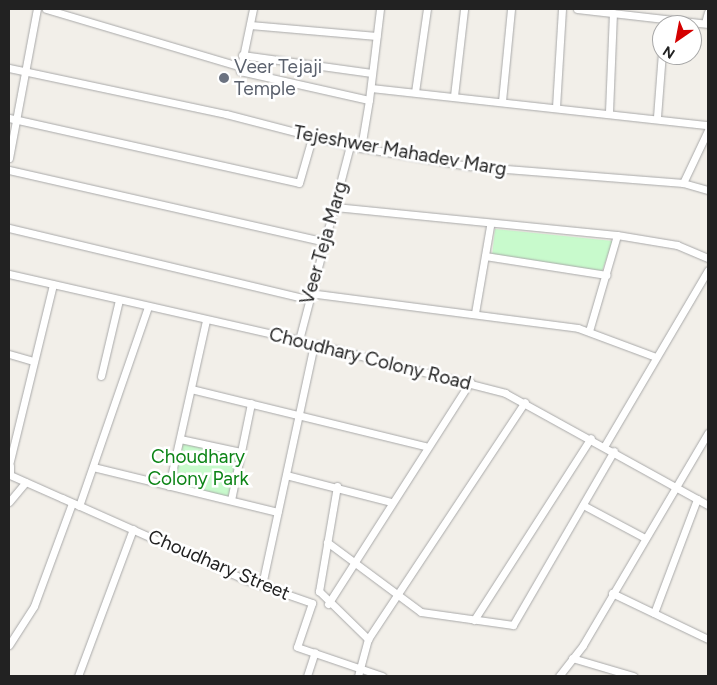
<!DOCTYPE html>
<style>
body{margin:0}
#map{position:relative;width:717px;height:685px;overflow:hidden;background:#f2efe9;font-family:Figtree,sans-serif}
div>[style]{position:absolute}
.park>*{inset:0;background:#c8facc;transform-origin:0 0}
.roads{filter:drop-shadow(0 0 1px #a9a9a9) drop-shadow(0 0 1px #a9a9a9)}
.minor>*{height:7px;margin:-3.5px;padding:0 3.5px;transform-origin:3.5px;border-radius:3.5px;background:#fff}
.dots>*{width:14px;height:14px;translate:-50% -50%;box-sizing:border-box;border:2px solid #fff;border-radius:50%}
span{translate:-50% -50%;white-space:nowrap;text-align:center;line-height:1.15;-webkit-text-stroke:5px #fff;paint-order:stroke}
.worship-label{font-size:19px;color:#5b616d}
.left{translate:0 -50%;text-align:left}
.street-label{font-size:19px;color:#222}
.park-label{font-size:19px;color:#0c8416}
.frame{position:absolute;inset:0;border:10px solid #222;pointer-events:none}
.north{position:absolute;left:652px;top:15px;width:50px;height:50px;box-sizing:border-box;background:#fff;border:1px solid #a7a7a7;border-radius:50%;rotate:213deg;font-size:14px;font-weight:700;line-height:20px;text-align:center;color:#222}
.north::after{content:'';display:block;margin:auto;width:18px;height:22px;background:#d40000;clip-path:polygon(50% 0,100% 100%,50% 72%,0 100%)}
</style>
<div id="map">
<div class="park">
<div style="clip-path:polygon(495px 229px,613px 241px,602px 271px,492px 256px)"></div>
<div style="left:182px;top:442px;width:58px;height:43px;rotate:14deg"></div>
</div>
<div class="roads">
<div class="minor">
<div style="left:46px;top:9px;width:201px;rotate:16.5deg"></div>
<div style="left:253px;top:9px;width:63px;rotate:101.8deg"></div>
<div style="left:240px;top:71px;width:132px;rotate:12.7deg"></div>
<div style="left:369px;top:100px;width:49px;rotate:99.5deg"></div>
<div style="left:577px;top:9px;width:132px;rotate:6.5deg"></div>
<div style="left:705px;top:23px;width:11px;rotate:-75deg"></div>
<div style="left:250px;top:25px;width:127px;rotate:5deg"></div>
<div style="left:242px;top:55px;width:131px;rotate:7.9deg"></div>
<div style="left:9px;top:68px;width:222px;rotate:12deg"></div>
<div style="left:226px;top:114px;width:128px;rotate:14.5deg"></div>
<div style="left:350px;top:146px;width:120px;rotate:9.6deg"></div>
<div style="left:468px;top:166px;width:216px;rotate:4.5deg"></div>
<div style="left:683px;top:183px;width:26px;rotate:16deg"></div>
<div style="left:371px;top:88px;width:339px;rotate:6.3deg"></div>
<div style="left:415px;top:92px;width:84px;rotate:-81.8deg"></div>
<div style="left:454px;top:96px;width:88px;rotate:-83.4deg"></div>
<div style="left:369px;top:100px;width:92px;rotate:-83.1deg"></div>
<div style="left:502px;top:101px;width:92px;rotate:-84.4deg"></div>
<div style="left:556px;top:107px;width:98px;rotate:-86.5deg"></div>
<div style="left:609px;top:112px;width:99px;rotate:-87.7deg"></div>
<div style="left:657px;top:117px;width:65px;rotate:-85.6deg"></div>
<div style="left:9px;top:118px;width:297px;rotate:12.6deg"></div>
<div style="left:299px;top:183px;width:47px;rotate:-73.9deg"></div>
<div style="left:9px;top:158px;width:152px;rotate:-79.4deg"></div>
<div style="left:9px;top:170px;width:325px;rotate:12.8deg"></div>
<div style="left:683px;top:183px;width:59px;rotate:-64.7deg"></div>
<div style="left:335px;top:207px;width:283px;rotate:5.7deg"></div>
<div style="left:617px;top:235px;width:61px;rotate:9.5deg"></div>
<div style="left:677px;top:245px;width:34px;rotate:23deg"></div>
<div style="left:9px;top:228px;width:307px;rotate:13.4deg"></div>
<div style="left:485px;top:256px;width:123px;rotate:8.9deg"></div>
<div style="left:9px;top:274px;width:297px;rotate:12.8deg"></div>
<div style="left:299px;top:340px;width:213px;rotate:14.4deg"></div>
<div style="left:505px;top:393px;width:232px;rotate:28.9deg"></div>
<div style="left:309px;top:293px;width:271px;rotate:7.4deg"></div>
<div style="left:578px;top:328px;width:83px;rotate:20.4deg"></div>
<div style="left:475px;top:313px;width:88px;rotate:-80.2deg"></div>
<div style="left:589px;top:331px;width:100px;rotate:-73.7deg"></div>
<div style="left:299px;top:340px;width:201px;rotate:-75.3deg"></div>
<div style="left:9px;top:354px;width:22px;rotate:16deg"></div>
<div style="left:101px;top:376px;width:78px;rotate:-76.7deg"></div>
<div style="left:191px;top:389px;width:241px;rotate:13.7deg"></div>
<div style="left:180px;top:439px;width:62px;rotate:12deg"></div>
<div style="left:605px;top:445px;width:203px;rotate:-59.5deg"></div>
<div style="left:9px;top:465px;width:186px;rotate:-76.3deg"></div>
<div style="left:10px;top:466px;width:9px;rotate:90deg"></div>
<div style="left:10px;top:475px;width:57px;rotate:23.9deg"></div>
<div style="left:62px;top:498px;width:201px;rotate:24deg"></div>
<div style="left:246px;top:580px;width:70px;rotate:19.2deg"></div>
<div style="left:312px;top:603px;width:46px;rotate:108.8deg"></div>
<div style="left:297px;top:647px;width:90px;rotate:18.8deg"></div>
<div style="left:93px;top:467px;width:190px;rotate:13.7deg"></div>
<div style="left:286px;top:475px;width:108px;rotate:14.4deg"></div>
<div style="left:169px;top:486px;width:169px;rotate:-77.4deg"></div>
<div style="left:337px;top:486px;width:107px;rotate:99.7deg"></div>
<div style="left:319px;top:591px;width:69px;rotate:44.4deg"></div>
<div style="left:231px;top:500px;width:99px;rotate:-78.3deg"></div>
<div style="left:9px;top:502px;width:26px;rotate:-50deg"></div>
<div style="left:583px;top:505px;width:68px;rotate:28.1deg"></div>
<div style="left:79px;top:506px;width:211px;rotate:-70.9deg"></div>
<div style="left:327px;top:542px;width:117px;rotate:36.7deg"></div>
<div style="left:421px;top:612px;width:93px;rotate:8deg"></div>
<div style="left:513px;top:625px;width:201px;rotate:-59.9deg"></div>
<div style="left:262px;top:585px;width:247px;rotate:-77.8deg"></div>
<div style="left:612px;top:593px;width:106px;rotate:25.6deg"></div>
<div style="left:328px;top:604px;width:264px;rotate:-57.4deg"></div>
<div style="left:654px;top:613px;width:122px;rotate:-69.3deg"></div>
<div style="left:474px;top:620px;width:216px;rotate:-57.3deg"></div>
<div style="left:9px;top:645px;width:46px;rotate:-57.3deg"></div>
<div style="left:34px;top:606px;width:110px;rotate:-69.7deg"></div>
<div style="left:572px;top:658px;width:64px;rotate:16.4deg"></div>
<div style="left:78px;top:676px;width:157px;rotate:-69.5deg"></div>
<div style="left:307px;top:676px;width:25px;rotate:-72deg"></div>
<div style="left:358px;top:676px;width:38px;rotate:-75deg"></div>
<div style="left:368px;top:639px;width:284px;rotate:-56.5deg"></div>
<div style="left:559px;top:676px;width:39px;rotate:-52deg"></div>
<div style="left:583px;top:645px;width:246px;rotate:-59.5deg"></div>
</div>
</div>
<div class="dots">
<div style="left:224px;top:78px;background:#6b7280"></div>
</div>
<div class="worship-label">
<span class="left" style="left:234px;top:78px">Veer Tejaji<br>Temple</span>
</div>
<div class="street-label">
<span style="left:400px;top:151px;rotate:10deg">Tejeshwer Mahadev Marg</span>
<span style="left:324px;top:243px;rotate:-74deg">Veer Teja Marg</span>
<span style="left:370px;top:359px;rotate:14deg">Choudhary Colony Road</span>
<span style="left:219px;top:565px;rotate:23deg">Choudhary Street</span>
</div>
<div class="park-label">
<span style="left:198px;top:468px">Choudhary<br>Colony Park</span>
</div>
<div class="frame"></div>
<div class="north">N</div>
</div>
